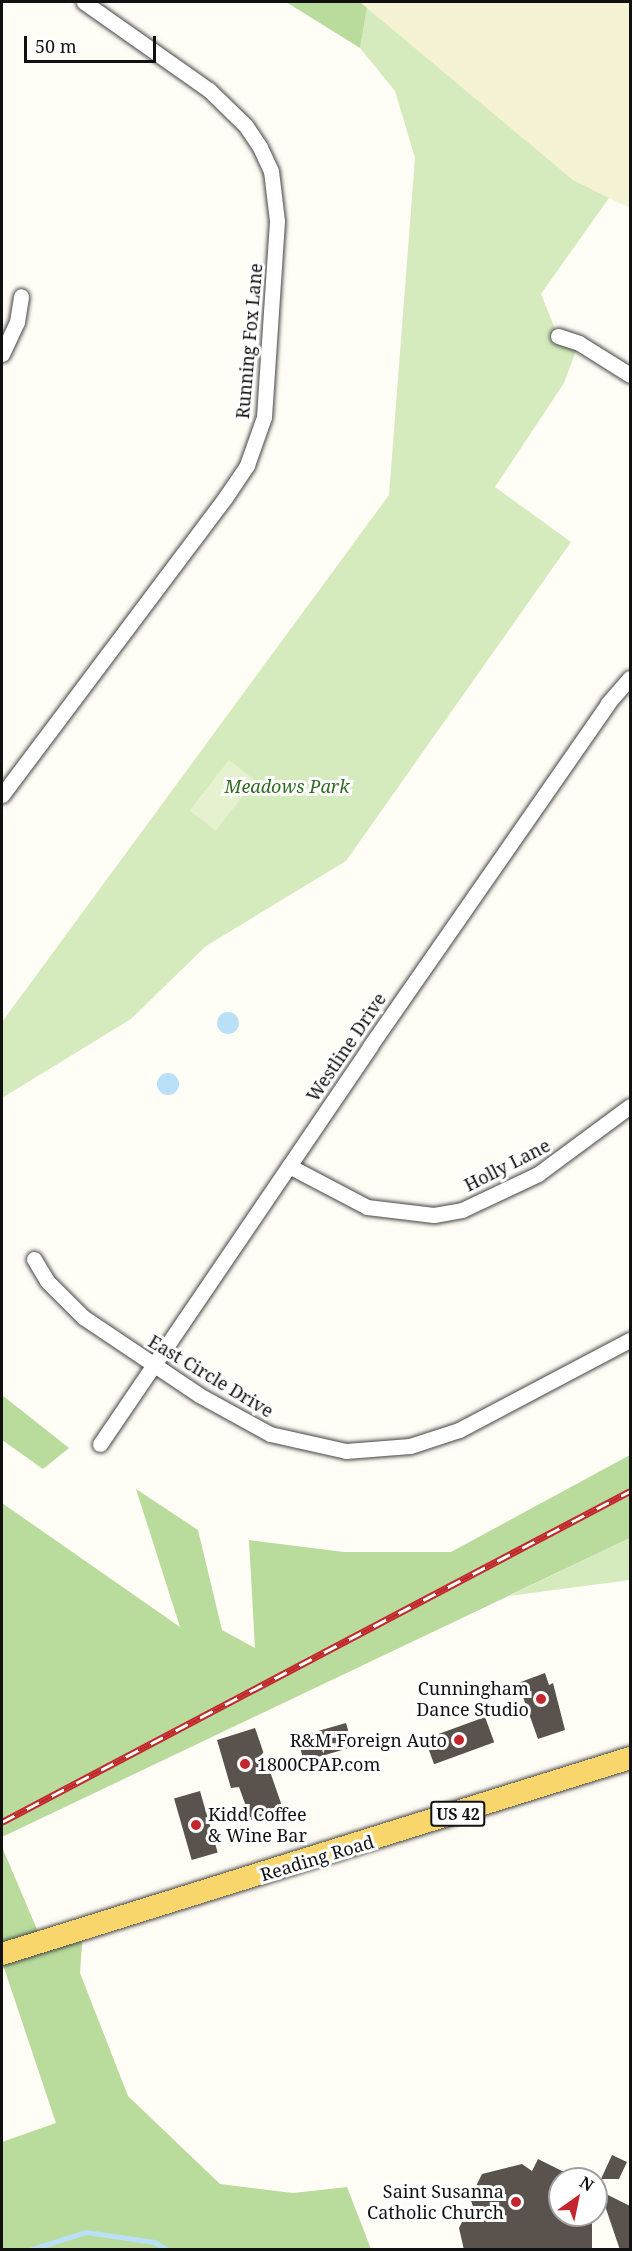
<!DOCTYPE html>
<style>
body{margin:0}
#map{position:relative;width:632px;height:2251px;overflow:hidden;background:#fffdf5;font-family:"Noto Serif",serif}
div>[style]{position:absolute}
.farmland>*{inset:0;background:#f6f3d4}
.green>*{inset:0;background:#d5ebbd}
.forest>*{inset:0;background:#b9dc9c}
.pitch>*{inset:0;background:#e6f2cf;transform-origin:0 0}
.water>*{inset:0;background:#b9e0f7}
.round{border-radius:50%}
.stream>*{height:5px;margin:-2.5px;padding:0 2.5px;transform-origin:2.5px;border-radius:2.5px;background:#b9e0f7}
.building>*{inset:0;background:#5a524d;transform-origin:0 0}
.roads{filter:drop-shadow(0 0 2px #444) drop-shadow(0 0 2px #444)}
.street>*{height:15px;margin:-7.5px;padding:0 7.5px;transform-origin:7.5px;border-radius:7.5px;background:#fff}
.primary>*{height:22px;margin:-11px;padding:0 11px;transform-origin:11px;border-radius:11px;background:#f9d66b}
.rail>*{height:7px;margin-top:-3.5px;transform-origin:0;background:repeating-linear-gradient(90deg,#fff 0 14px,#c4262e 0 28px);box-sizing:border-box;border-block:2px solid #c4262e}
.dots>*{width:16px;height:16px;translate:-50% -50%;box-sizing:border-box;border:3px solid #fff;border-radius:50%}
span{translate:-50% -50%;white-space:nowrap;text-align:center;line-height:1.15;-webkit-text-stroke:6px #fff;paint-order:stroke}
.shield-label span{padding:2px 4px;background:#fff;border:2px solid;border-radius:4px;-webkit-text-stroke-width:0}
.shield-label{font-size:16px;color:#111;font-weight:700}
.street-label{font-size:18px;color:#111}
.park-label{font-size:18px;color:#2f6b1f;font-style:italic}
.poi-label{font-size:18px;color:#111}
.right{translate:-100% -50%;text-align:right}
.left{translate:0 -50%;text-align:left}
.frame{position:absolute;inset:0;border:3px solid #111;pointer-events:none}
.north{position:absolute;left:548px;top:2167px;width:60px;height:60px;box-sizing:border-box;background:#fff;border:2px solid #a0a0a0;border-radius:50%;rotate:33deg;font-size:16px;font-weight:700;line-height:24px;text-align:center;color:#111}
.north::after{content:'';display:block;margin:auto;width:21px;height:27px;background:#c4262e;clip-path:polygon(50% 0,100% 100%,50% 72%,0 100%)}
.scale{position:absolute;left:24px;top:36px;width:132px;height:27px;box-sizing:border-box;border:3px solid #111;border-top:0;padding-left:8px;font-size:18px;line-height:21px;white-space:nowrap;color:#111;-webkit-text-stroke:4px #fff;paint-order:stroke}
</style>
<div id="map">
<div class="farmland">
<div style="clip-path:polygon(358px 2px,630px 2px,630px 208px,573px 181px)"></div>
</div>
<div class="green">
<div style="clip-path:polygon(367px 8px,573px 180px,609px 198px,541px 294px,558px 336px,579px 343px,564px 383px,495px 487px,571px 542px,346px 861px,206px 946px,131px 1019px,2px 1098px,2px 1022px,389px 495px,415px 158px,395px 91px,360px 48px)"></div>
<div style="clip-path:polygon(630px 1538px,630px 1580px,509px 1596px)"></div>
</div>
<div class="forest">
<div style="clip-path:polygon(286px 2px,360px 2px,367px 8px,360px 48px)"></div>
<div style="clip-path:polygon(2px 1395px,69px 1448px,43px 1469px,2px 1440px)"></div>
<div style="clip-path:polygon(630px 1455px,630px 1538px,2px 1837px,2px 1503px,180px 1627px,136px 1489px,198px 1530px,222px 1630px,255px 1648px,249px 1540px,344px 1552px,451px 1552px)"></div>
<div style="clip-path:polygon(2px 1847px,42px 1941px,83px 1929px,80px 1973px,128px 2096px,220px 2184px,293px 2193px,347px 2187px,371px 2249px,2px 2249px,2px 2142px,56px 2123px,2px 1962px)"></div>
</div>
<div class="pitch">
<div style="left:229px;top:760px;width:33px;height:64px;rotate:38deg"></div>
</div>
<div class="water">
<div class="round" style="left:217px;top:1012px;width:22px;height:22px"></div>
<div class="round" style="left:157px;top:1073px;width:22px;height:22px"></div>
</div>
<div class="stream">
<div style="left:29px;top:2250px;width:60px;rotate:-17.5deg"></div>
<div style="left:86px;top:2232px;width:69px;rotate:8.4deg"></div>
<div style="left:154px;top:2242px;width:16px;rotate:30deg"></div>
</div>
<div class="building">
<div style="clip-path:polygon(545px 1673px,549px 1685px,553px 1683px,565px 1730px,538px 1739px,518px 1683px)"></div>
<div style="left:485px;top:1717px;width:27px;height:64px;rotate:70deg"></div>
<div style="left:346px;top:1723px;width:25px;height:51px;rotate:74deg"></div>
<div style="clip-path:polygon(255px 1728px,283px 1809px,251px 1820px,239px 1787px,231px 1788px,217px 1740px)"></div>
<div style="left:200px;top:1791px;width:64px;height:27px;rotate:74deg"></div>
<div style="clip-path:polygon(612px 2155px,627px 2162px,619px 2179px,601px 2179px)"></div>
<div style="clip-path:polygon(538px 2159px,578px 2179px,560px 2179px,560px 2215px,592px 2215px,592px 2250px,464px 2250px,459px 2228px,465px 2216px,475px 2212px,470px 2198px,482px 2174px,522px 2164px,532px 2171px)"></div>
<div style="clip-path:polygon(600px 2191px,630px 2206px,630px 2250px,620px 2250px)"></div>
</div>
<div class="roads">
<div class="street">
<div style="left:558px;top:336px;width:22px;rotate:18deg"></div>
<div style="left:579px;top:343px;width:60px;rotate:32.1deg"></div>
<div style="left:2px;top:354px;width:35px;rotate:-65deg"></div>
<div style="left:17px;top:322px;width:26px;rotate:-81deg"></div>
<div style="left:2px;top:795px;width:371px;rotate:-53.1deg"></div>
<div style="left:225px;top:498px;width:40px;rotate:-56deg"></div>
<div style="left:247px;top:465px;width:51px;rotate:-70.5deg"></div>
<div style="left:264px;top:417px;width:196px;rotate:-86.2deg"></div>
<div style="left:277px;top:221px;width:50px;rotate:-96.8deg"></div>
<div style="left:271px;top:171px;width:26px;rotate:-115deg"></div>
<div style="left:260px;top:147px;width:25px;rotate:-124deg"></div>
<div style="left:246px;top:126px;width:52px;rotate:-135.8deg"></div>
<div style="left:209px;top:90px;width:153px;rotate:-144.9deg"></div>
<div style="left:289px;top:1166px;width:88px;rotate:27.7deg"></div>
<div style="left:367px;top:1207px;width:67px;rotate:6.8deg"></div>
<div style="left:434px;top:1215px;width:28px;rotate:-10deg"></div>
<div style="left:462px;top:1210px;width:84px;rotate:-25.3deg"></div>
<div style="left:538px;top:1174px;width:114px;rotate:-36.5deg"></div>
<div style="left:34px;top:1259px;width:26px;rotate:59deg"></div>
<div style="left:47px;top:1281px;width:51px;rotate:45deg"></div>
<div style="left:83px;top:1317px;width:140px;rotate:33.9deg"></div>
<div style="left:199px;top:1395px;width:81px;rotate:28.8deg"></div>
<div style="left:270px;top:1434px;width:78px;rotate:12.6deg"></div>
<div style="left:346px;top:1451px;width:64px;rotate:-4.5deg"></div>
<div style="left:410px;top:1446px;width:52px;rotate:-18.1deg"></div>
<div style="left:459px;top:1430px;width:193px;rotate:-27.8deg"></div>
<div style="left:100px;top:1444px;width:481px;rotate:-55.8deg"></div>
<div style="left:370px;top:1046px;width:417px;rotate:-55.2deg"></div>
<div style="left:608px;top:703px;width:33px;rotate:-49deg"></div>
</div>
<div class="primary">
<div style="left:2px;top:1954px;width:658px;rotate:-17.33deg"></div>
</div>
</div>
<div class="rail">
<div style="left:2px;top:1822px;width:710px;rotate:-27.79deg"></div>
</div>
<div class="dots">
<div style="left:541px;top:1699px;background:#c4262e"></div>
<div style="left:459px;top:1740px;background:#c4262e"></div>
<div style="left:245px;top:1764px;background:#c4262e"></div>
<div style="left:196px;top:1825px;background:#c4262e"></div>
<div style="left:516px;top:2202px;background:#c4262e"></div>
</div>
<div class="shield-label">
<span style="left:458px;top:1814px">US 42</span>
</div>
<div class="street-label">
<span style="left:249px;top:341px;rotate:-85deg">Running Fox Lane</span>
<span style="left:346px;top:1047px;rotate:-56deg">Westline Drive</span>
<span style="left:507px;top:1165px;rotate:-27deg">Holly Lane</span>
<span style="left:211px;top:1376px;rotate:31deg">East Circle Drive</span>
<span style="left:317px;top:1858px;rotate:-17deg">Reading Road</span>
</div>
<div class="park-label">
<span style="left:287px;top:786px">Meadows Park</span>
</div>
<div class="poi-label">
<span class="right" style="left:529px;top:1699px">Cunningham<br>Dance Studio</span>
<span class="right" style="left:447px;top:1740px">R&amp;M Foreign Auto</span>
<span class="left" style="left:257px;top:1764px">1800CPAP.com</span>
<span class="left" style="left:208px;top:1825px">Kidd Coffee<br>&amp; Wine Bar</span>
<span class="right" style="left:504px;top:2202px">Saint Susanna<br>Catholic Church</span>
</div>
<div class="frame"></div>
<div class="north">N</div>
<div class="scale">50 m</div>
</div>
